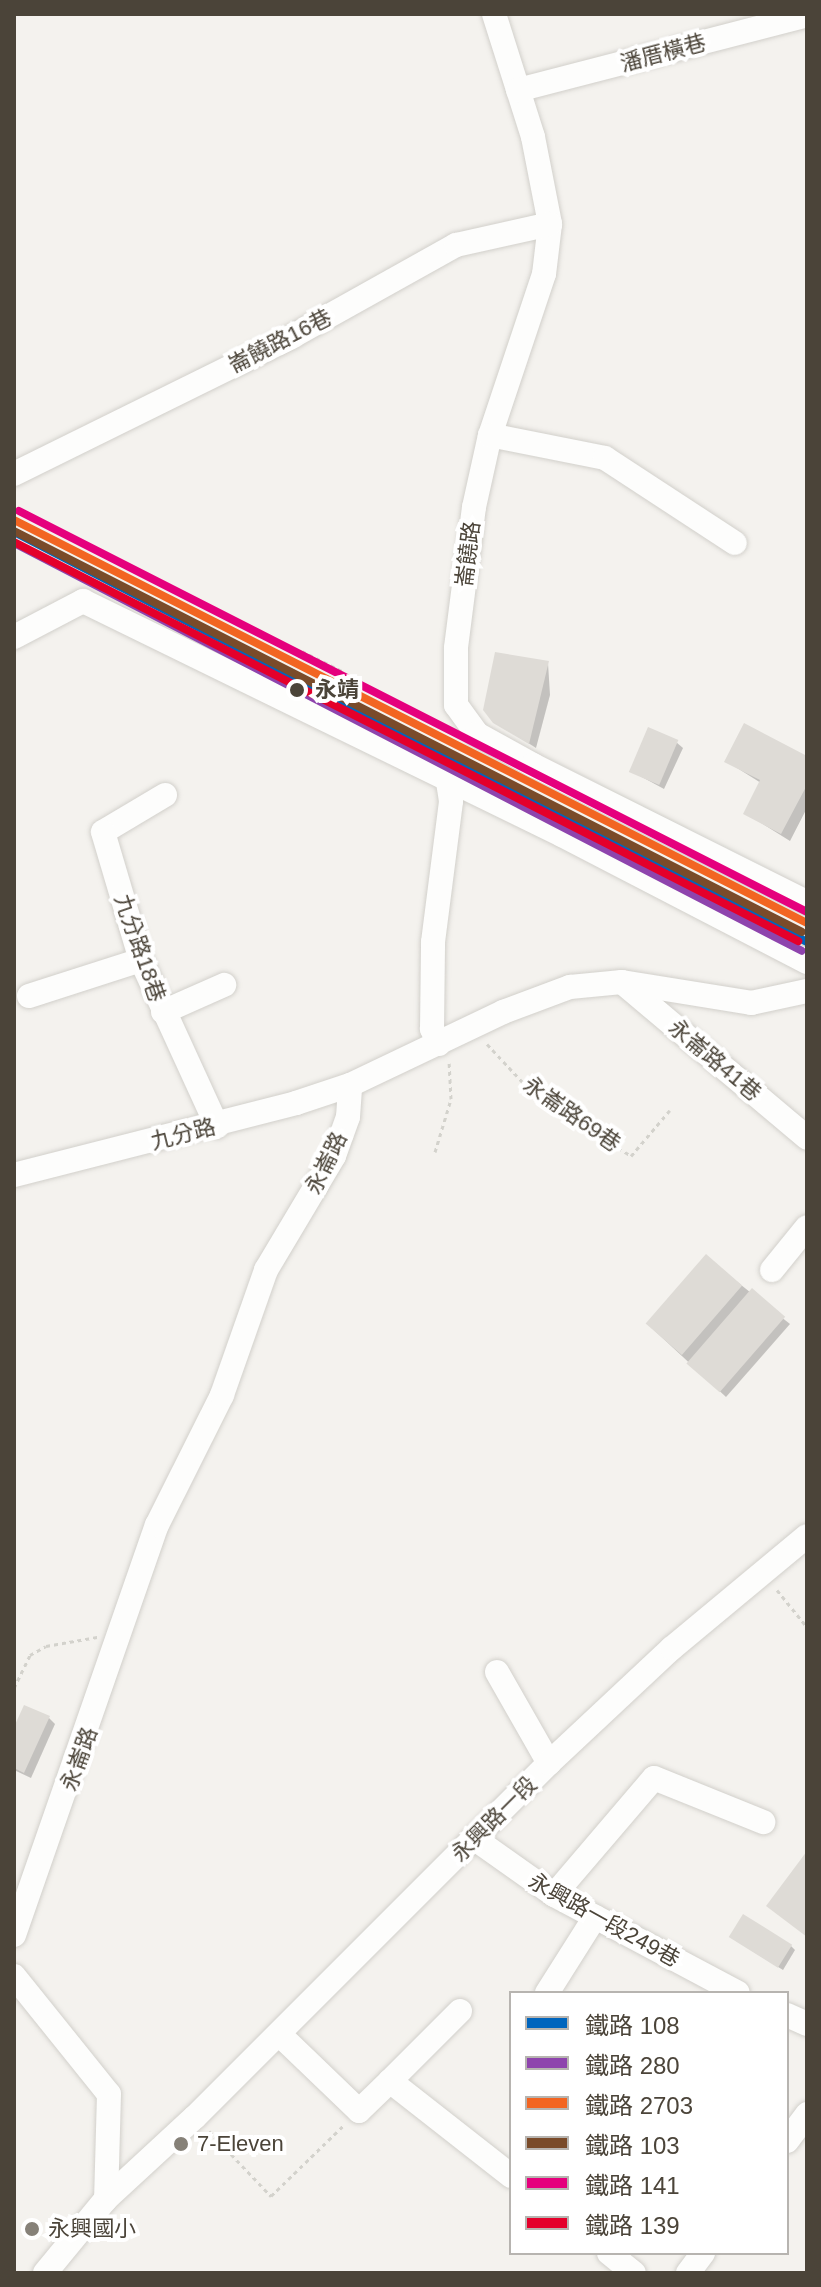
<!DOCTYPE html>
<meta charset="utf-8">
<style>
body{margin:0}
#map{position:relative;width:821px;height:2287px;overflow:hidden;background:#f4f2ee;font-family:Arial,"Noto Sans TC",sans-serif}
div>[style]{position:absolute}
.shadow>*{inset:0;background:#0003}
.building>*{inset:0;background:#dedbd6;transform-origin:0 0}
.path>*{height:3px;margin-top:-1.5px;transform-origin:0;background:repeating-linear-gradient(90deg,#d3d2cc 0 4px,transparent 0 8px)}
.roads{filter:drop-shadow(0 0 2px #d2d0cb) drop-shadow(0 0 2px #d2d0cb)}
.minor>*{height:24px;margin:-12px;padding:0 12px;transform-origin:12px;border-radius:12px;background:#fdfdfc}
.rail-1>*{height:8px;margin:-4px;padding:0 4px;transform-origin:4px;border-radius:4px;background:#0065bd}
.rail-2>*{height:8px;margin:-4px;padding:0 4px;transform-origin:4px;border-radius:4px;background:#8e44ad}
.rail-3>*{height:8px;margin:-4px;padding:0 4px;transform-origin:4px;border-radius:4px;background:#f26522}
.rail-4>*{height:8px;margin:-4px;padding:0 4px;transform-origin:4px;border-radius:4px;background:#7a4b2a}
.rail-5>*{height:8px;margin:-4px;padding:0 4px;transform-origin:4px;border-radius:4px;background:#e5007d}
.rail-6>*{height:8px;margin:-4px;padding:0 4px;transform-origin:4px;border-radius:4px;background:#e4002b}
.dots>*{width:22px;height:22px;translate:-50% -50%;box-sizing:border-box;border:4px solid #fff;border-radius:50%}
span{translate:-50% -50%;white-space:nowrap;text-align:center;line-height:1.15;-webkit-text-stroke:8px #fff;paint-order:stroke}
.street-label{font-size:22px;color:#4b4439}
.stop-label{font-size:22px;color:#4b4439;font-weight:700}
.left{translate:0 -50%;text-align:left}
.poi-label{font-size:22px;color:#4b4439}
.frame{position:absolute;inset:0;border:16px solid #4b4439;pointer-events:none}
.legend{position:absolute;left:509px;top:1991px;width:280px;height:264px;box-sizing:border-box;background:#fff;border:2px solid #b7b4b0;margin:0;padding:10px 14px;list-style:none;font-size:24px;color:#4b4439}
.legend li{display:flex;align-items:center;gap:16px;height:40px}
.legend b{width:40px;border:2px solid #b7b4b0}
</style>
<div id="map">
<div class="shadow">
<div style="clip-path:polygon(548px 663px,550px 695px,536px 748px,495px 722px)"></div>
<div style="clip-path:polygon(676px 742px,683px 748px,664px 789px,631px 771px)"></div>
<div style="clip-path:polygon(807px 758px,807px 808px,790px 841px,745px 813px,761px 783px,726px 761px)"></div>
<div style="clip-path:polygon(706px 1257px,790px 1324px,726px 1397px,655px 1331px)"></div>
<div style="clip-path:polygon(49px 1718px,55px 1724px,31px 1778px,14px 1770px,14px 1732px)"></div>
<div style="clip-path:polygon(735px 1940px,791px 1946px,795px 1950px,783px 1970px)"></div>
</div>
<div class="building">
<div style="clip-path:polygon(495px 652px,549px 661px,529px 744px,493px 723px,483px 710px)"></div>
<div style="clip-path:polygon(744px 723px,807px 756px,807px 785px,781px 834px,743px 814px,760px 780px,724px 762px)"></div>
<div style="left:648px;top:727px;width:33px;height:49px;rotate:23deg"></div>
<div style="left:706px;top:1254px;width:48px;height:92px;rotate:41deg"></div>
<div style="left:752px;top:1288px;width:44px;height:100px;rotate:41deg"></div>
<div style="clip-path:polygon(24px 1705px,50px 1716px,24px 1773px,14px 1768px,14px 1727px)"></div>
<div style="clip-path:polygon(807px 1851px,807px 1937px,766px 1906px)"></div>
<div style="left:743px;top:1914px;width:58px;height:27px;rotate:32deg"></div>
</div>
<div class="path">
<div style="left:288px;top:679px;width:31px;rotate:-63deg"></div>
<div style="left:302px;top:651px;width:45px;rotate:26.6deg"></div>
<div style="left:487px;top:1044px;width:64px;rotate:46.9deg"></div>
<div style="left:531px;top:1091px;width:119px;rotate:33deg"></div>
<div style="left:631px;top:1156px;width:60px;rotate:-49.7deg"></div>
<div style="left:435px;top:1152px;width:55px;rotate:-73.2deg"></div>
<div style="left:451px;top:1099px;width:36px;rotate:-93deg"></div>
<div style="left:777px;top:1590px;width:48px;rotate:51deg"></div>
<div style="left:14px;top:1688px;width:37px;rotate:-64deg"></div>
<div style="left:30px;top:1655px;width:18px;rotate:-29deg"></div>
<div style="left:46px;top:1646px;width:52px;rotate:-10deg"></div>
<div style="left:209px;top:2131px;width:90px;rotate:46.4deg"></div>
<div style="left:271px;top:2196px;width:103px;rotate:-44.2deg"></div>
</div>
<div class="roads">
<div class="minor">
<div style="left:494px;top:14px;width:129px;rotate:72.4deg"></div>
<div style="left:533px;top:137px;width:89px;rotate:78.9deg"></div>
<div style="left:550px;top:224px;width:50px;rotate:96.8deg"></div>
<div style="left:544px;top:274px;width:170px;rotate:108.5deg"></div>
<div style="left:490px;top:435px;width:74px;rotate:102.5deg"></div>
<div style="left:474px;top:507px;width:142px;rotate:97.3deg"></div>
<div style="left:456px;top:648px;width:57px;rotate:90deg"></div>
<div style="left:456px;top:705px;width:36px;rotate:54deg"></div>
<div style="left:477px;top:734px;width:64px;rotate:29deg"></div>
<div style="left:533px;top:765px;width:306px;rotate:26.6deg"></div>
<div style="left:518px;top:90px;width:299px;rotate:-14.5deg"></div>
<div style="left:490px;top:435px;width:117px;rotate:11.3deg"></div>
<div style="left:605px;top:458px;width:155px;rotate:33.2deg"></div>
<div style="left:14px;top:474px;width:311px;rotate:-26.3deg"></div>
<div style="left:293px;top:336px;width:187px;rotate:-29.2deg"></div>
<div style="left:456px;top:245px;width:96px;rotate:-12.6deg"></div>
<div style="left:14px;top:637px;width:78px;rotate:-27.6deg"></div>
<div style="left:83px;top:601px;width:533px;rotate:26.04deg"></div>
<div style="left:562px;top:835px;width:276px;rotate:27.4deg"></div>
<div style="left:165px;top:795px;width:72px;rotate:149.2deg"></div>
<div style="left:103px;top:832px;width:134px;rotate:73.5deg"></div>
<div style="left:141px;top:960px;width:183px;rotate:65.4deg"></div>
<div style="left:622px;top:982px;width:242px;rotate:40.1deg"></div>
<div style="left:29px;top:996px;width:118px;rotate:-17.8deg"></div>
<div style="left:163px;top:1012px;width:67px;rotate:-23.9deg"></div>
<div style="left:439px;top:1044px;width:17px;rotate:-115deg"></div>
<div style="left:432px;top:1029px;width:87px;rotate:-89.3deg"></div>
<div style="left:433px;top:942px;width:142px;rotate:-82.7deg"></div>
<div style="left:451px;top:801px;width:20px;rotate:-99deg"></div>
<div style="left:14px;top:1175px;width:291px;rotate:-14.3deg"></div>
<div style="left:296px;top:1103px;width:57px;rotate:-18.4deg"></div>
<div style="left:350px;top:1085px;width:170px;rotate:-25.5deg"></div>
<div style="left:503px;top:1012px;width:72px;rotate:-20.5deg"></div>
<div style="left:570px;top:987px;width:52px;rotate:-5.5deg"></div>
<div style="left:622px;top:982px;width:131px;rotate:9.2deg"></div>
<div style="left:751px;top:1003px;width:57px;rotate:-12.1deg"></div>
<div style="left:772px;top:1270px;width:55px;rotate:-50.9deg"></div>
<div style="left:497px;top:1672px;width:105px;rotate:60.3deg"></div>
<div style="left:475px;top:1839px;width:97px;rotate:35.3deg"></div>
<div style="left:554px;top:1895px;width:208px;rotate:28deg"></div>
<div style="left:554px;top:1895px;width:154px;rotate:-49.5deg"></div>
<div style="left:654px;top:1778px;width:118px;rotate:22deg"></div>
<div style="left:14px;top:1935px;width:434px;rotate:-70.8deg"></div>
<div style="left:157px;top:1525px;width:145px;rotate:-63.4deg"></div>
<div style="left:222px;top:1395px;width:133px;rotate:-70.6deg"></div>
<div style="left:266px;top:1270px;width:133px;rotate:-59.2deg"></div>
<div style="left:334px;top:1156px;width:41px;rotate:-70.3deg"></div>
<div style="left:348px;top:1117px;width:32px;rotate:-86deg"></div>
<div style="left:14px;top:1976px;width:151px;rotate:51.2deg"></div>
<div style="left:109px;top:2094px;width:105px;rotate:91.6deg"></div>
<div style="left:547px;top:1993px;width:90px;rotate:-57.7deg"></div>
<div style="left:787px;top:2015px;width:22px;rotate:24deg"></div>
<div style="left:279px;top:2034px;width:111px;rotate:43.9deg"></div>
<div style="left:359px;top:2111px;width:43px;rotate:-44.1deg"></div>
<div style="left:390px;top:2081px;width:154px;rotate:38.1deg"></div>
<div style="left:390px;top:2081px;width:99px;rotate:-45deg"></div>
<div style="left:787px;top:2141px;width:34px;rotate:-53deg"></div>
<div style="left:609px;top:2253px;width:32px;rotate:39deg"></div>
<div style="left:45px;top:2273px;width:96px;rotate:-50.5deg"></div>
<div style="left:106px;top:2199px;width:121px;rotate:-42.7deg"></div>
<div style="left:195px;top:2117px;width:501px;rotate:-45deg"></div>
<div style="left:549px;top:1763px;width:168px;rotate:-43.1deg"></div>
<div style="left:672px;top:1648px;width:175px;rotate:-39.7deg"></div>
<div style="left:688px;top:2273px;width:25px;rotate:-53deg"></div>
</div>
</div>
<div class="rail-1">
<div style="left:14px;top:532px;width:893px;rotate:27.34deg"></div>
</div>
<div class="rail-2">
<div style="left:14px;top:543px;width:887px;rotate:27.37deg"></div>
</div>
<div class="rail-3">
<div style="left:14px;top:520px;width:890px;rotate:26.94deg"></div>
</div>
<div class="rail-4">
<div style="left:14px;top:531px;width:884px;rotate:26.97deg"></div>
</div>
<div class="rail-5">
<div style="left:19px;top:511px;width:884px;rotate:26.97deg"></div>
</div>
<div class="rail-6">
<div style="left:14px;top:542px;width:880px;rotate:26.97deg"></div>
</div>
<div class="dots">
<div style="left:297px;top:690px;background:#4b4439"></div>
<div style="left:181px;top:2144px;background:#868178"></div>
<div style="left:32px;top:2229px;background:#868178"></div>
</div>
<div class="street-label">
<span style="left:663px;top:53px;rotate:-15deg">潘厝橫巷</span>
<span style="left:280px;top:341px;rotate:-27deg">崙饒路16巷</span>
<span style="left:468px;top:554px;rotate:-83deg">崙饒路</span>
<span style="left:140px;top:948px;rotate:71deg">九分路18巷</span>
<span style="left:715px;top:1060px;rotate:40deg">永崙路41巷</span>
<span style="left:572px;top:1114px;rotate:35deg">永崙路69巷</span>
<span style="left:183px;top:1134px;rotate:-14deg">九分路</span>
<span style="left:326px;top:1163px;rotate:-64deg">永崙路</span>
<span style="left:79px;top:1759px;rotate:-70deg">永崙路</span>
<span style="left:494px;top:1819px;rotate:-45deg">永興路一段</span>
<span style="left:604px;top:1920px;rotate:29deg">永興路一段249巷</span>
</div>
<div class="stop-label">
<span class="left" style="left:315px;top:690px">永靖</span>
</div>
<div class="poi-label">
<span class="left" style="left:197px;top:2144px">7-Eleven</span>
<span class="left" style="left:48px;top:2229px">永興國小</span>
</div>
<div class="frame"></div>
<ul class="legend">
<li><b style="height:10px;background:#0065bd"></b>鐵路 108</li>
<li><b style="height:10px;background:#8e44ad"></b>鐵路 280</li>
<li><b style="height:10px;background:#f26522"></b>鐵路 2703</li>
<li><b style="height:10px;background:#7a4b2a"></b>鐵路 103</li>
<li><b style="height:10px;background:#e5007d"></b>鐵路 141</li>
<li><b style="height:10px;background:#e4002b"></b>鐵路 139</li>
</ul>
</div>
